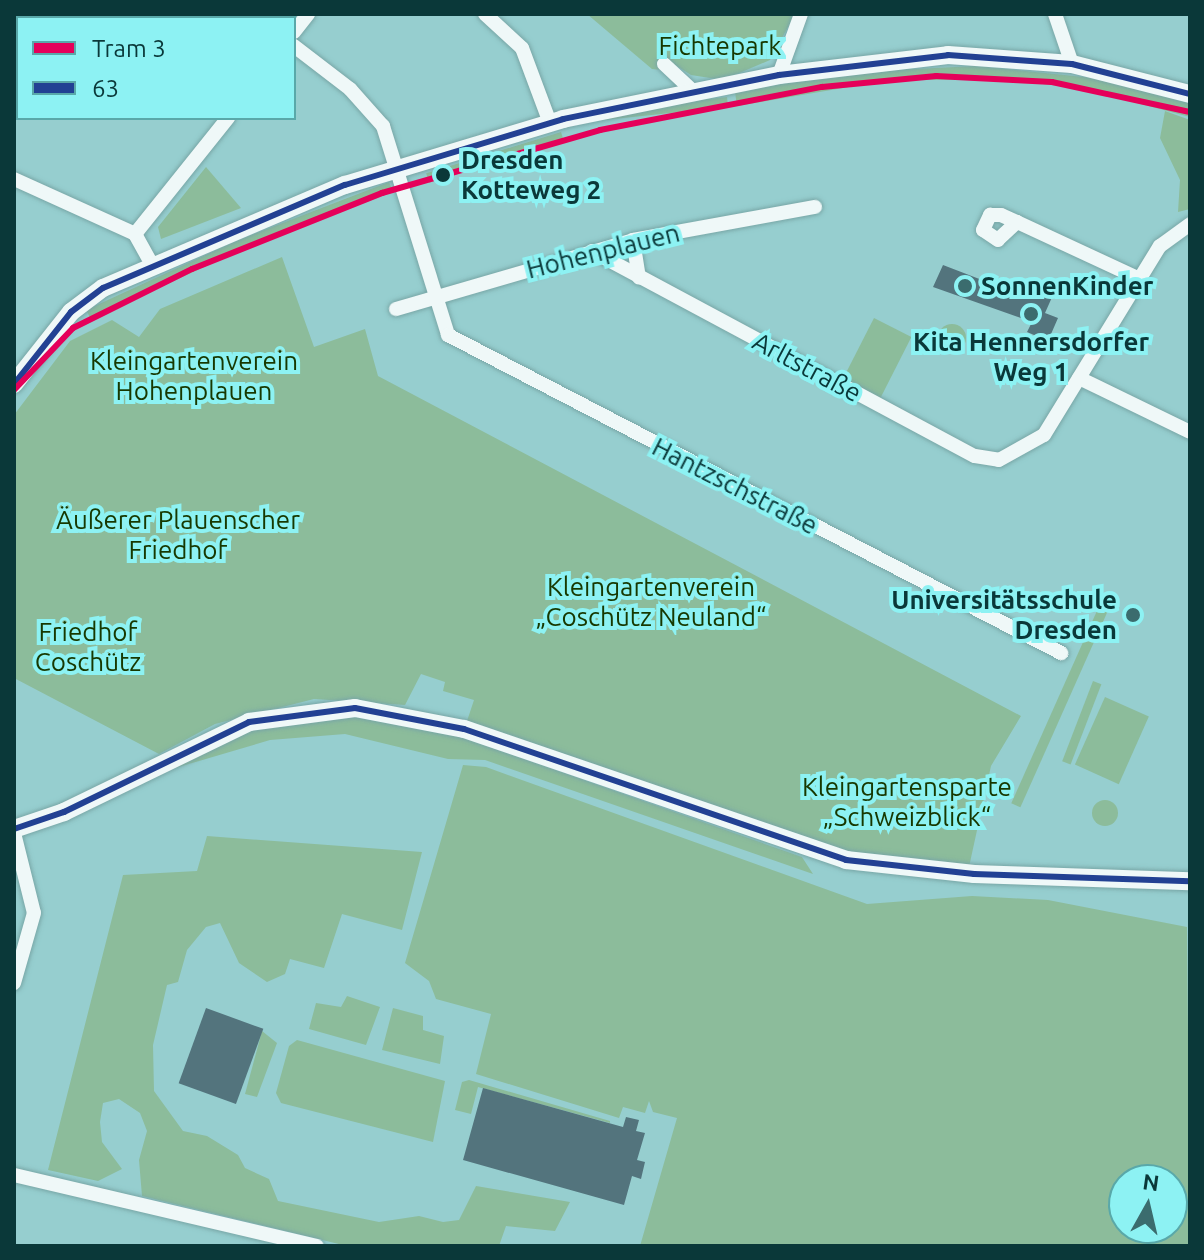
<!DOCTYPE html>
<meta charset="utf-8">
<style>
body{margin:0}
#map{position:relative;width:1204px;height:1260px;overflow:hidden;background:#96cecf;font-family:Ubuntu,sans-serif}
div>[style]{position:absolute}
.green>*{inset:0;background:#8cbc9b;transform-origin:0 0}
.round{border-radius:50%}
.building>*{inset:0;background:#53747d;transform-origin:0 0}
.roads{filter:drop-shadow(0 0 2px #78a6a6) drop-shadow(0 0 2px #78a6a6)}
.minor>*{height:14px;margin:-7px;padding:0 7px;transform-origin:7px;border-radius:7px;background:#eff8f8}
.tertiary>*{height:18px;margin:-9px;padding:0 9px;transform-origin:9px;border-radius:9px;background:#eff8f8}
.bus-1>*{height:6px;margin:-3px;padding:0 3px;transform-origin:3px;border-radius:3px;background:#224193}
.tram-1>*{height:6px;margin:-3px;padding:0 3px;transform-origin:3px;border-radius:3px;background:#e5005a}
.dots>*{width:22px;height:22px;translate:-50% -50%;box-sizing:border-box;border:4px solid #8df2f3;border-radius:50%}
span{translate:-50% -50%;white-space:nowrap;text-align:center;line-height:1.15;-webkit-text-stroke:8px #8df2f3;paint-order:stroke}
.park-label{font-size:26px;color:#173800}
.stop-label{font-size:26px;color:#0a3839;font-weight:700}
.left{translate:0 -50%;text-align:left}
.street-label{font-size:26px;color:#0a3839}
.poi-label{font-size:26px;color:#0a3839;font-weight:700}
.right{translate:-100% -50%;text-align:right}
.frame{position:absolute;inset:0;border:16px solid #0a3839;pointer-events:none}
.legend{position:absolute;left:16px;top:16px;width:280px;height:104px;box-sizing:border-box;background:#8df2f3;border:2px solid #59a8a9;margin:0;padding:10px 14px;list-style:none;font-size:24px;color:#0a3839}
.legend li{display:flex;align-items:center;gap:16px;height:40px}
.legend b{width:40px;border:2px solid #59a8a9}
.north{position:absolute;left:1108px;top:1164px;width:80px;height:80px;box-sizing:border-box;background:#8df2f3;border:2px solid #59a8a9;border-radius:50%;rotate:8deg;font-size:22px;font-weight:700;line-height:32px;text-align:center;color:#0a3839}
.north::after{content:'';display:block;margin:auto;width:28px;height:36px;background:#3b6c6e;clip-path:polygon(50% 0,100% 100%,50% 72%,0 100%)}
</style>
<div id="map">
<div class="green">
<div style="clip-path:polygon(587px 14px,795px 14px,770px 60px,723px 80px,691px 75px,669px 61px,662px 70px,652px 69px)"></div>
<div style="clip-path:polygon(976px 66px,1093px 78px,1190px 103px,1190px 117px,1088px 90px,1014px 80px,890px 80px,737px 106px,735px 92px,853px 72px)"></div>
<div style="left:727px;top:97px;width:10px;height:161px;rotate:84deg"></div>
<div style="clip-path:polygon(1165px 111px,1190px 120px,1190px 209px,1178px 212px,1180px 180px,1160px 138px)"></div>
<div style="left:561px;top:132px;width:10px;height:141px;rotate:73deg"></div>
<div style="clip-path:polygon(206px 167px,241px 208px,161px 239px,158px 227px)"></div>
<div style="clip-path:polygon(389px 182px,393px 192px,252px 245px,91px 319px,86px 310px,236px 241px)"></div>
<div style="clip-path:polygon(282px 257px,314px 347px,365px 329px,378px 376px,1021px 716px,991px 766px,969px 867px,848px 854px,466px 724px,474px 700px,443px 691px,445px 682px,421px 674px,405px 705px,314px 699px,215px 724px,159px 754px,14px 678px,14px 415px,70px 341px,112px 320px,139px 337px,160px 309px)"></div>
<div style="left:874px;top:318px;width:42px;height:68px;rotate:27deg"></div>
<div class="round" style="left:938px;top:324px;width:28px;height:28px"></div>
<div style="left:1104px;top:595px;width:10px;height:228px;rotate:24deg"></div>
<div style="left:1093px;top:681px;width:9px;height:86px;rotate:21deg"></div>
<div style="left:1105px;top:697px;width:48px;height:74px;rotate:24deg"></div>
<div style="clip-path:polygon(354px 717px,462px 737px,802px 857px,813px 874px,485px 760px,448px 759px,345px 734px,270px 740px,155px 774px,257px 728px)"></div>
<div style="clip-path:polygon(evenodd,463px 765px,486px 767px,867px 904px,972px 896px,1048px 900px,1187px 927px,1190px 1246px,640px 1246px,677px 1118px,653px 1112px,649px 1101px,645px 1113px,623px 1107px,619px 1118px,476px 1074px,491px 1014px,436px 999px,429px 981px,405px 963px,463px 765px,1124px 1180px,1172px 1180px,1172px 1228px,1124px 1228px,1124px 1180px)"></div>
<div class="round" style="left:1092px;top:800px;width:26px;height:26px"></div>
<div style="clip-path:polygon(207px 836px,422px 852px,402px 930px,342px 914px,324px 968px,290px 959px,285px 974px,267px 982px,239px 963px,220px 923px,206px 927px,187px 950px,178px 982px,167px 985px,153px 1045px,154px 1091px,183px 1131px,207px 1136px,238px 1155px,245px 1168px,269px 1179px,278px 1201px,379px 1222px,419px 1216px,443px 1222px,459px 1220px,476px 1186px,570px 1202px,555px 1231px,506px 1226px,499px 1246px,347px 1246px,142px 1196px,139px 1160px,147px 1131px,140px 1113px,119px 1099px,103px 1103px,100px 1122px,102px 1142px,122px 1169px,98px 1181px,48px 1170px,123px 875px,197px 871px)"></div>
<div style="clip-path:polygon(347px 996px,380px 1007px,366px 1045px,309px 1029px,316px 1003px,341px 1007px)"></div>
<div style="clip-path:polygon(393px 1008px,423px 1016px,423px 1030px,444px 1036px,440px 1064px,382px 1050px)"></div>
<div style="clip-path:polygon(262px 1031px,277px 1043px,257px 1097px,245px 1094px)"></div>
<div style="clip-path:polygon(297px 1040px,445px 1081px,433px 1142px,281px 1103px,276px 1093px,289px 1046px)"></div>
<div style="clip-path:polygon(469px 1080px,610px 1121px,610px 1123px,478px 1087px,471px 1114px,455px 1110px,462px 1082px)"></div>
</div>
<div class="building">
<div style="clip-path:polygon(943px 265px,1008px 290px,1011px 284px,1036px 296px,1039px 289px,1053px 295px,1045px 313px,1058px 318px,1048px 341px,1027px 332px,1032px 322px,933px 287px)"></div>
<div style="left:206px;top:1008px;width:61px;height:80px;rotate:20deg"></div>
<div style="clip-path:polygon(483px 1088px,623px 1127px,626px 1117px,639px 1120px,636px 1131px,645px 1133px,637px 1160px,645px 1162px,641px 1179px,632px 1176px,624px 1205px,463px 1160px)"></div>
</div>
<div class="roads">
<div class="minor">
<div style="left:203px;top:14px;width:9px;rotate:27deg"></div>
<div style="left:485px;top:14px;width:50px;rotate:42.6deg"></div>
<div style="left:522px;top:48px;width:80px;rotate:69.5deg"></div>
<div style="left:1055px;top:14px;width:53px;rotate:71.2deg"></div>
<div style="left:294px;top:32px;width:23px;rotate:-52deg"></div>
<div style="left:294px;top:46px;width:71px;rotate:37.5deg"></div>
<div style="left:350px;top:89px;width:50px;rotate:48.3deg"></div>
<div style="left:383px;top:126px;width:219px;rotate:72.7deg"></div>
<div style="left:448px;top:335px;width:691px;rotate:27.42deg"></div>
<div style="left:664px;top:64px;width:40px;rotate:43deg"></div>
<div style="left:779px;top:75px;width:65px;rotate:-70.2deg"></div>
<div style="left:14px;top:179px;width:133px;rotate:24.4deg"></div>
<div style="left:135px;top:234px;width:35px;rotate:61deg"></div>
<div style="left:1017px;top:222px;width:26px;rotate:137deg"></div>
<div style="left:998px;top:240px;width:18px;rotate:-146deg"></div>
<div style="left:983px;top:230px;width:17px;rotate:-65deg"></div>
<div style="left:990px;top:215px;width:11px"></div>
<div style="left:1001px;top:215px;width:17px;rotate:24deg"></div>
<div style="left:1017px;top:222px;width:136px;rotate:24.9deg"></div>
<div style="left:135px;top:234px;width:149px;rotate:-51.3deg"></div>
<div style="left:633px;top:240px;width:38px;rotate:81deg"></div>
<div style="left:592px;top:251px;width:434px;rotate:28.2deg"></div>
<div style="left:975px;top:456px;width:24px;rotate:9deg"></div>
<div style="left:999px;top:460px;width:51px;rotate:-29.1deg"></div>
<div style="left:1044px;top:435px;width:222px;rotate:-58.5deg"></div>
<div style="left:1160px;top:246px;width:37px;rotate:-36deg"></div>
<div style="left:396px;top:309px;width:247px;rotate:-16.2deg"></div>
<div style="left:633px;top:240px;width:185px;rotate:-10.3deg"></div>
<div style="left:1079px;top:378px;width:123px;rotate:25.9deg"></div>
<div style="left:14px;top:833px;width:82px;rotate:76deg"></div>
<div style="left:34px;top:913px;width:73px;rotate:105.9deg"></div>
<div style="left:14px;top:1175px;width:311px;rotate:13.2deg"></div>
</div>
<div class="tertiary">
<div style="left:14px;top:384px;width:92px;rotate:-51.6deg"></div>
<div style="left:71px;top:312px;width:40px;rotate:-37deg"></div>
<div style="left:103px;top:288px;width:263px;rotate:-23.1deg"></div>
<div style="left:345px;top:185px;width:228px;rotate:-16.8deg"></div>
<div style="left:563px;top:119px;width:220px;rotate:-11.5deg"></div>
<div style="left:779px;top:75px;width:170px;rotate:-6.7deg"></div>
<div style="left:948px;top:55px;width:124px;rotate:4.2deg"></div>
<div style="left:1072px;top:64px;width:122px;rotate:14.3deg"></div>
<div style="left:14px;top:829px;width:53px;rotate:-18.8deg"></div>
<div style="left:64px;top:812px;width:206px;rotate:-25.9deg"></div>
<div style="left:249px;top:722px;width:107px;rotate:-7.5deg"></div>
<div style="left:355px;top:708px;width:111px;rotate:10.9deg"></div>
<div style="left:464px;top:729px;width:404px;rotate:18.9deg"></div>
<div style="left:846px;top:860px;width:129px;rotate:6.2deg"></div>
<div style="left:974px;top:874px;width:216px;rotate:1.9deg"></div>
</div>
</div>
<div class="bus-1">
<div style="left:14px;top:384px;width:92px;rotate:-51.6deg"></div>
<div style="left:71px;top:312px;width:40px;rotate:-37deg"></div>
<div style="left:103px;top:288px;width:263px;rotate:-23.1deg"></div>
<div style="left:345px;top:185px;width:228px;rotate:-16.8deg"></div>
<div style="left:563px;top:119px;width:220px;rotate:-11.5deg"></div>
<div style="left:779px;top:75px;width:170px;rotate:-6.7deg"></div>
<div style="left:948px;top:55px;width:124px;rotate:4.2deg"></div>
<div style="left:1072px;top:64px;width:122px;rotate:14.3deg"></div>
<div style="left:14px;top:829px;width:53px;rotate:-18.8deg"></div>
<div style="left:64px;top:812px;width:206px;rotate:-25.9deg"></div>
<div style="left:249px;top:722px;width:107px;rotate:-7.5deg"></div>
<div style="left:355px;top:708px;width:111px;rotate:10.9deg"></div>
<div style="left:464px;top:729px;width:404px;rotate:18.9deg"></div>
<div style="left:846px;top:860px;width:129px;rotate:6.2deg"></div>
<div style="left:974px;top:874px;width:216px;rotate:1.9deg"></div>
</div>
<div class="tram-1">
<div style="left:14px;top:390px;width:86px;rotate:-46.4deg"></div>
<div style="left:73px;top:328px;width:133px;rotate:-26.4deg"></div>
<div style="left:192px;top:269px;width:205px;rotate:-21.8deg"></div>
<div style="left:382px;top:193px;width:227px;rotate:-16.1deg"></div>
<div style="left:600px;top:130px;width:226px;rotate:-11deg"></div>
<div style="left:822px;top:87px;width:115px;rotate:-5.5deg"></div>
<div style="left:936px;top:76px;width:116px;rotate:3deg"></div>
<div style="left:1052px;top:82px;width:141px;rotate:12.3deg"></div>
</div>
<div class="dots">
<div style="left:443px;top:175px;background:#0a3839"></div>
<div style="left:965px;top:286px;background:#3b6c6e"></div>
<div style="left:1031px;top:314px;background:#3b6c6e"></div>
<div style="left:1133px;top:615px;background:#3b6c6e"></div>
</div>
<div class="park-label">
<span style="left:720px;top:46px">Fichtepark</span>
<span style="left:194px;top:376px">Kleingartenverein<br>Hohenplauen</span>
<span style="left:178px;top:535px">Äußerer Plauenscher<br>Friedhof</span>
<span style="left:651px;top:602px">Kleingartenverein<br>„Coschütz Neuland“</span>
<span style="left:88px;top:647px">Friedhof<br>Coschütz</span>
<span style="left:907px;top:802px">Kleingartensparte<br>„Schweizblick“</span>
</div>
<div class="stop-label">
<span class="left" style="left:461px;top:175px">Dresden<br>Kotteweg 2</span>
</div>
<div class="street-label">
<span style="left:603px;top:251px;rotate:-14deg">Hohenplauen</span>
<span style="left:807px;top:367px;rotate:28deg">Arltstraße</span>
<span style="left:735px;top:486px;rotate:27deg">Hantzschstraße</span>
</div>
<div class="poi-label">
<span class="left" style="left:981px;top:286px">SonnenKinder</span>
<span style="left:1031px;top:357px">Kita Hennersdorfer<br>Weg 1</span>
<span class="right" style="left:1117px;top:615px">Universitätsschule<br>Dresden</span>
</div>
<div class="frame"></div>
<ul class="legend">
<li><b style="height:10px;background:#e5005a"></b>Tram 3</li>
<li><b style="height:10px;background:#224193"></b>63</li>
</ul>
<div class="north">N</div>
</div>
